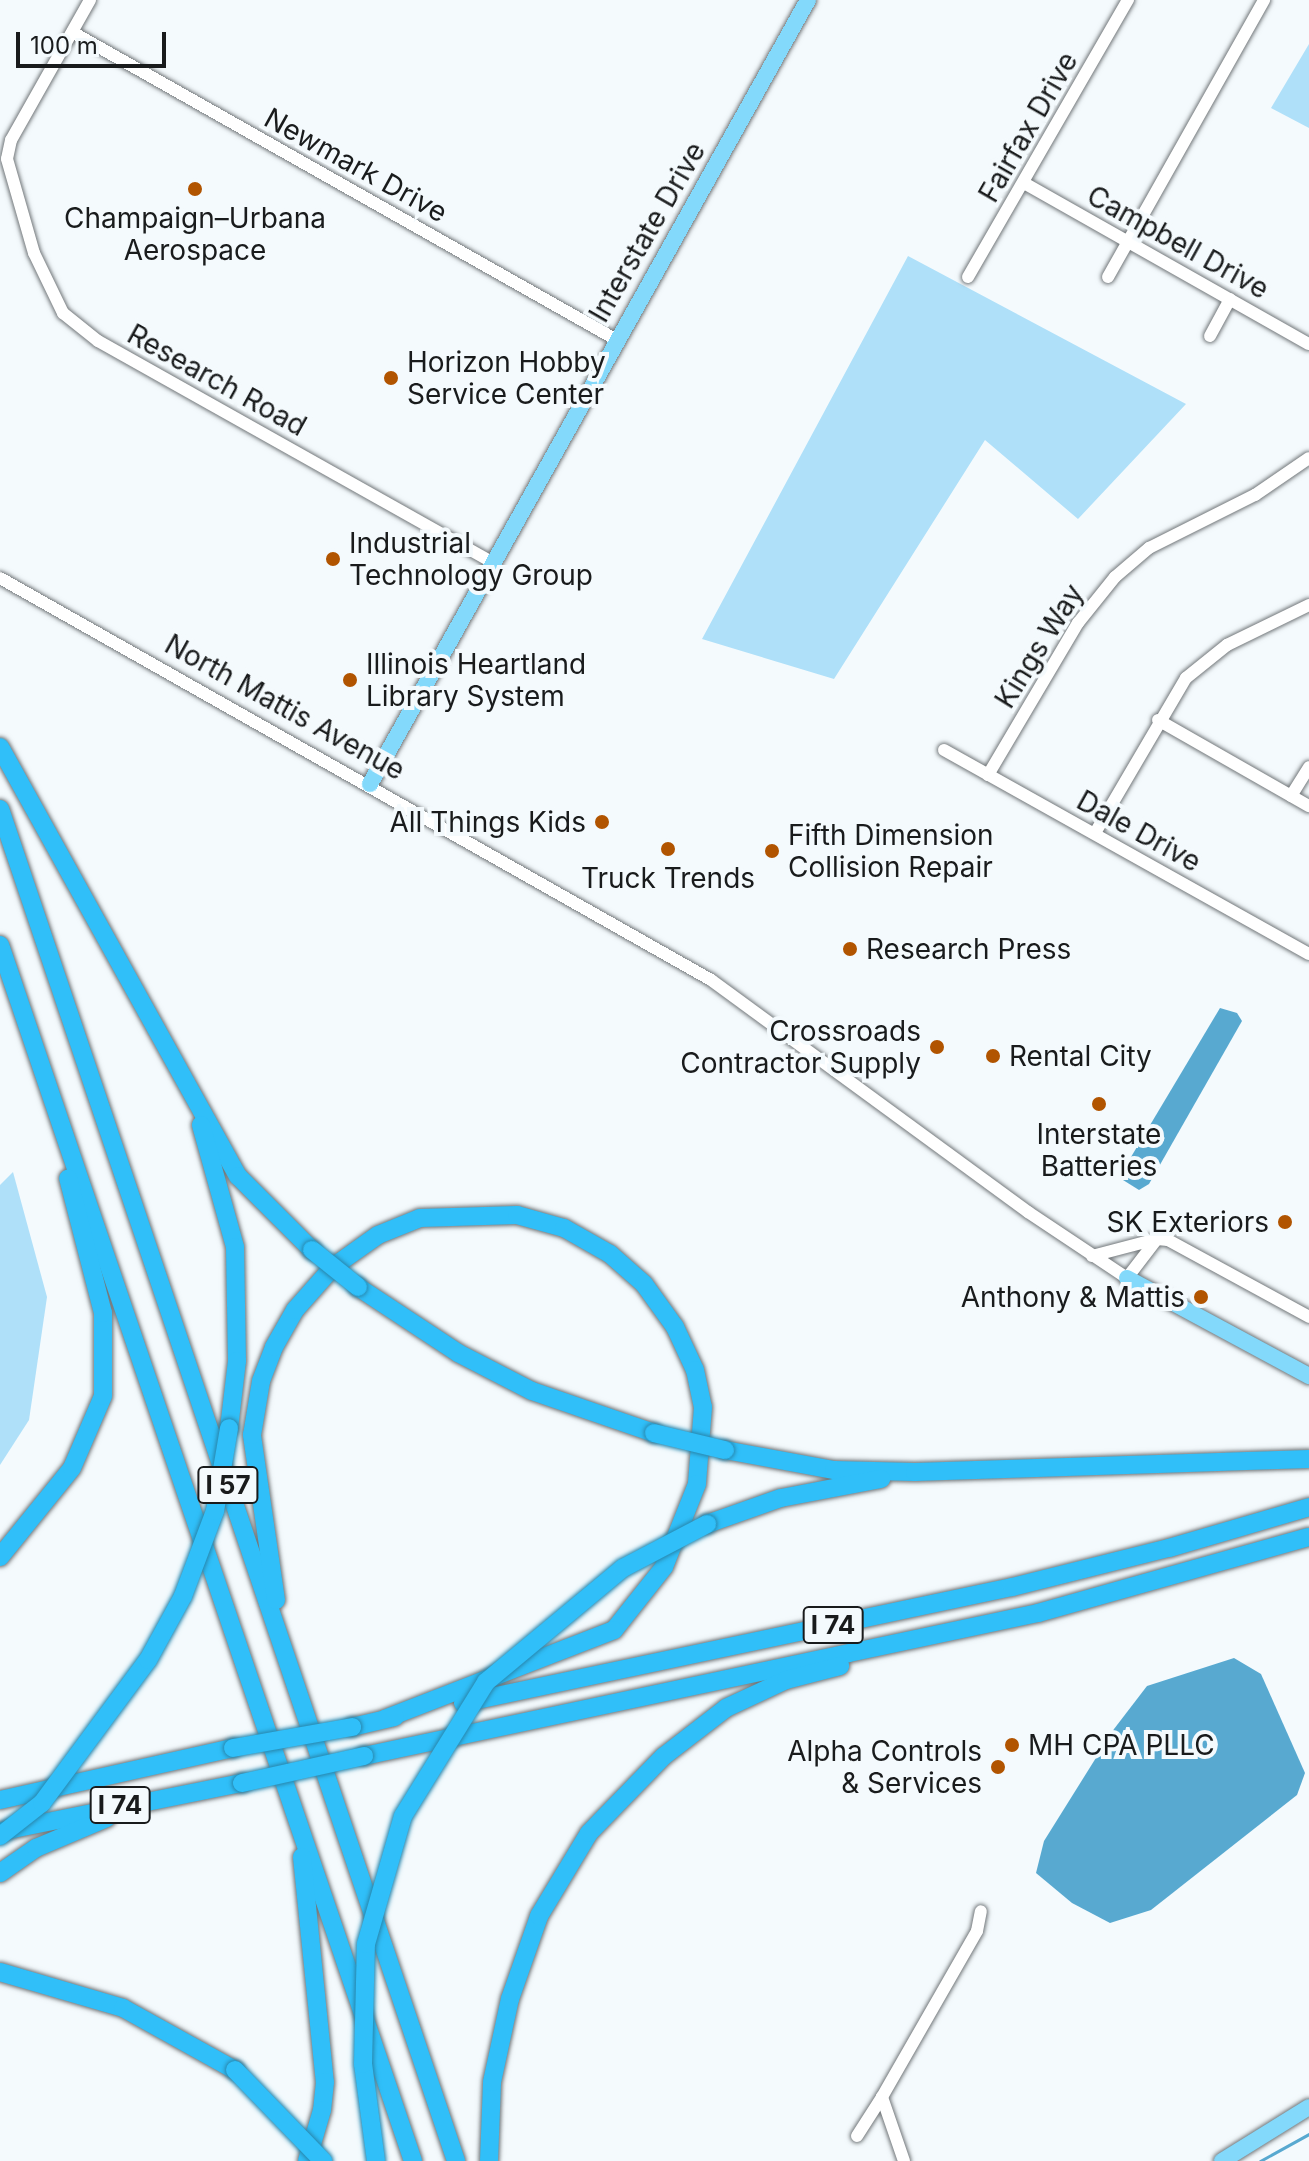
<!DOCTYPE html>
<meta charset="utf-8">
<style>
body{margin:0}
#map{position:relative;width:1309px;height:2161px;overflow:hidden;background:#f4fafd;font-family:Inter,sans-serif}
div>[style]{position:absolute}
.green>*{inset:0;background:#afe0f9}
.water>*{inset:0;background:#58a9d0}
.stream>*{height:3px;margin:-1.5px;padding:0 1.5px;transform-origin:1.5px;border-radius:1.5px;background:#58a9d0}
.roads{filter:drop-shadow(0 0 2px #72777a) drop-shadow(0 0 2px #72777a)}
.minor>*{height:12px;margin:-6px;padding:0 6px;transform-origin:6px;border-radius:6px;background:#fff}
.major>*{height:16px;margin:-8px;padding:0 8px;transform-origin:8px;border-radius:8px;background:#83d9fb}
.highway>*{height:18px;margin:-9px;padding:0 9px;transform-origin:9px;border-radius:9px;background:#30bff9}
.bridges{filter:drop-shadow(0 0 2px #2886ac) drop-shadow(0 0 2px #2886ac)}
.highway-bridge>*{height:18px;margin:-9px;padding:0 9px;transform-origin:9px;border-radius:9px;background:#30bff9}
.dots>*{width:22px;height:22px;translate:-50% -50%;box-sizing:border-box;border:4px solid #f4fafd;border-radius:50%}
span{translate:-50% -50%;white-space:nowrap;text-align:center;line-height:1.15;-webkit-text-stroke:8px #f4fafd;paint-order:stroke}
.shield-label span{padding:2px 6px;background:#f4fafd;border:2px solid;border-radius:6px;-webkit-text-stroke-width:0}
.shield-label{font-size:26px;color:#191b1c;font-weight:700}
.street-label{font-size:28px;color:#191b1c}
.poi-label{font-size:28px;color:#191b1c}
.left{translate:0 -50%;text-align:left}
.right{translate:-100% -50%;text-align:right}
.scale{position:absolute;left:16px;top:32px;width:150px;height:36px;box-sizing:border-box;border:4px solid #191b1c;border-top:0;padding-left:10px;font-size:24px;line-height:28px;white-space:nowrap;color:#191b1c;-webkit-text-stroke:6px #f4fafd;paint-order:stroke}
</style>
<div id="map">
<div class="green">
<div style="clip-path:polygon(1309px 44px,1309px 128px,1271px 108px)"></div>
<div style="clip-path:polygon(908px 256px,1186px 404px,1078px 519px,985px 440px,834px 679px,702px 639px)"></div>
<div style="clip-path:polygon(13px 1172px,47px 1297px,29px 1420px,0 1465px,0 1185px)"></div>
</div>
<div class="water">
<div style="clip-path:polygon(1220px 1008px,1237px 1013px,1242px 1021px,1149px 1184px,1139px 1190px,1123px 1180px,1122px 1172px)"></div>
<div style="clip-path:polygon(1234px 1658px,1261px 1674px,1305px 1773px,1297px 1795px,1151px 1910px,1110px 1923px,1072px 1903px,1036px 1873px,1044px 1841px,1114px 1729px,1147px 1686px)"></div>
</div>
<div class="stream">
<div style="left:1260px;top:2161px;width:56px;rotate:-28.9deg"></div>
</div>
<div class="roads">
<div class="minor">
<div style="left:90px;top:0;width:161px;rotate:119.4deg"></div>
<div style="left:11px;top:140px;width:19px;rotate:102deg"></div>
<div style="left:7px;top:159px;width:98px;rotate:74deg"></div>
<div style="left:34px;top:253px;width:67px;rotate:64.2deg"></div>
<div style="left:63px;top:313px;width:45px;rotate:38.7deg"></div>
<div style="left:98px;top:341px;width:452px;rotate:29.3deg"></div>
<div style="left:72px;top:32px;width:624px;rotate:29.48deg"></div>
<div style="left:1024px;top:183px;width:327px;rotate:29.5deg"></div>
<div style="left:968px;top:277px;width:320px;rotate:-60deg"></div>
<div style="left:1108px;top:277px;width:318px;rotate:-60.6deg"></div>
<div style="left:1210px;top:336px;width:42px;rotate:-61.6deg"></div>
<div style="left:0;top:578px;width:817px;rotate:29.48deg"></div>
<div style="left:711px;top:980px;width:393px;rotate:36.2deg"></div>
<div style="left:1028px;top:1212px;width:119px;rotate:33.7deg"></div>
<div style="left:1127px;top:1278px;width:49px;rotate:-52.4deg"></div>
<div style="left:1157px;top:1239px;width:11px;rotate:5deg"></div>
<div style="left:1168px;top:1240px;width:161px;rotate:28.6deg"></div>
<div style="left:1158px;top:720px;width:174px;rotate:29.7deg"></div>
<div style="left:944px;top:750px;width:418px;rotate:29.2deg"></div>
<div style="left:988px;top:775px;width:177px;rotate:-59.4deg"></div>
<div style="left:1078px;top:623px;width:59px;rotate:-51.2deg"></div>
<div style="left:1115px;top:577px;width:45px;rotate:-40.5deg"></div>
<div style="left:1149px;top:548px;width:119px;rotate:-26.6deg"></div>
<div style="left:1255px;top:495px;width:65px;rotate:-34.4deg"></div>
<div style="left:1291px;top:796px;width:34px;rotate:-58deg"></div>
<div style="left:1095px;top:833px;width:180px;rotate:-59.6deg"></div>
<div style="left:1186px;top:678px;width:53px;rotate:-38.8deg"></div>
<div style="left:1227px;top:645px;width:91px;rotate:-26deg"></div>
<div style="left:1092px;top:1256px;width:67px;rotate:-14.7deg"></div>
<div style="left:857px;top:2136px;width:46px;rotate:-57.3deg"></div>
<div style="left:904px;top:2161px;width:68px;rotate:-109deg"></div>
<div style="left:882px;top:2097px;width:191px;rotate:-60.2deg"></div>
<div style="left:977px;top:1931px;width:20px;rotate:-79deg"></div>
</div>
<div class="major">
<div style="left:370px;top:784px;width:898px;rotate:-60.81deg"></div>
<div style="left:1127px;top:1278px;width:207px;rotate:28.3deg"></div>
<div style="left:1222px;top:2161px;width:102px;rotate:-31.8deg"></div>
</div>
<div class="highway">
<div style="left:0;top:747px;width:491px;rotate:61deg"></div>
<div style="left:238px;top:1176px;width:105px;rotate:45deg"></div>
<div style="left:0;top:809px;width:1427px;rotate:71.36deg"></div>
<div style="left:0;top:945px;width:1284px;rotate:71.24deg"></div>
<div style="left:201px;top:1125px;width:127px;rotate:74.4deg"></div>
<div style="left:235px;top:1247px;width:114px;rotate:89deg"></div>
<div style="left:237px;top:1361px;width:67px;rotate:96.8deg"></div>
<div style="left:358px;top:1287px;width:120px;rotate:33.4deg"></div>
<div style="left:458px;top:1353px;width:83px;rotate:27.2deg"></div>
<div style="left:532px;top:1391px;width:129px;rotate:19deg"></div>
<div style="left:725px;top:1450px;width:111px;rotate:10.4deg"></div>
<div style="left:834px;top:1470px;width:81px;rotate:1.4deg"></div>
<div style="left:915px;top:1472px;width:394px;rotate:-1.9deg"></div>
<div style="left:707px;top:1524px;width:78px;rotate:-19.4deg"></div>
<div style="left:781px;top:1498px;width:102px;rotate:-10.8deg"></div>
<div style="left:0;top:1557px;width:114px;rotate:-51deg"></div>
<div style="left:72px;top:1468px;width:78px;rotate:-66.7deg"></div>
<div style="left:103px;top:1396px;width:83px;rotate:-90deg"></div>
<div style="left:103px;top:1313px;width:139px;rotate:-104.5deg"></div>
<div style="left:276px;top:1600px;width:167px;rotate:-98.3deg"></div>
<div style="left:252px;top:1435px;width:55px;rotate:-80.5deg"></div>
<div style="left:261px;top:1381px;width:36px;rotate:-69deg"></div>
<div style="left:274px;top:1347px;width:43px;rotate:-60.4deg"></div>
<div style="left:295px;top:1310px;width:57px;rotate:-48.5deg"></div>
<div style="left:333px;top:1267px;width:55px;rotate:-35.4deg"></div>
<div style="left:378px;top:1235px;width:45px;rotate:-22deg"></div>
<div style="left:420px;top:1218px;width:97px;rotate:-1.8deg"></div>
<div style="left:517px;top:1215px;width:49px;rotate:15.5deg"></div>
<div style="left:564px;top:1228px;width:53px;rotate:29.5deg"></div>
<div style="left:610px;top:1254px;width:45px;rotate:41.4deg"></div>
<div style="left:644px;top:1284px;width:53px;rotate:54.2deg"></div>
<div style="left:675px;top:1327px;width:47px;rotate:65.1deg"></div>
<div style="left:695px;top:1370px;width:38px;rotate:78deg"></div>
<div style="left:703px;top:1407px;width:77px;rotate:94.5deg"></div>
<div style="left:697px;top:1484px;width:89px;rotate:111.7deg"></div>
<div style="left:664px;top:1567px;width:80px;rotate:128.4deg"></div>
<div style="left:614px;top:1630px;width:246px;rotate:158.8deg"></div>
<div style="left:463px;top:1703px;width:561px;rotate:-11.93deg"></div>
<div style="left:1012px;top:1587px;width:162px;rotate:-14deg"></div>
<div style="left:1169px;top:1548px;width:146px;rotate:-16.3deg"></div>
<div style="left:352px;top:1727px;width:44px;rotate:-13.1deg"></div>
<div style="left:364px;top:1756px;width:689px;rotate:-11.98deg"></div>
<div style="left:1038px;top:1613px;width:281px;rotate:-15.7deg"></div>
<div style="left:0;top:1800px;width:239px;rotate:-12.6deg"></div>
<div style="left:3px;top:1831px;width:244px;rotate:-11.4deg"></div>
<div style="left:302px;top:1857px;width:226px;rotate:84.2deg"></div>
<div style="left:325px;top:2082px;width:28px;rotate:96deg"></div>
<div style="left:322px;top:2110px;width:53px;rotate:106.4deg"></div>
<div style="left:0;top:1873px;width:44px;rotate:-34.8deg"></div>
<div style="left:36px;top:1848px;width:77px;rotate:-22.9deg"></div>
<div style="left:0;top:1972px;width:128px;rotate:16.3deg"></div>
<div style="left:123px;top:2008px;width:128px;rotate:29deg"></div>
<div style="left:489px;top:2161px;width:79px;rotate:-87.8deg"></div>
<div style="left:492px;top:2082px;width:85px;rotate:-77.8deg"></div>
<div style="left:510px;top:1999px;width:88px;rotate:-70.7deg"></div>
<div style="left:539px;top:1916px;width:97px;rotate:-58.9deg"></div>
<div style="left:589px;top:1833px;width:107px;rotate:-45.8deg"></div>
<div style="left:664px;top:1756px;width:78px;rotate:-37.7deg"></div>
<div style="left:726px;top:1708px;width:66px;rotate:-25deg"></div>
<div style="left:786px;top:1680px;width:56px;rotate:-14.5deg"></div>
</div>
</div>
<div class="bridges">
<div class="highway-bridge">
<div style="left:312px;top:1250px;width:59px;rotate:38.8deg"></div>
<div style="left:654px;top:1433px;width:73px;rotate:13.5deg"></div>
<div style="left:233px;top:1748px;width:121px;rotate:-10deg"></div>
<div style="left:242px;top:1783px;width:125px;rotate:-12.5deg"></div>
<div style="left:0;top:1836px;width:53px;rotate:-38.2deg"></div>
<div style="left:42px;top:1803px;width:178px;rotate:-53.5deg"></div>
<div style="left:148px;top:1660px;width:73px;rotate:-61.3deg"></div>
<div style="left:183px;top:1596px;width:91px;rotate:-69.4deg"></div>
<div style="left:215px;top:1511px;width:84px;rotate:-80.4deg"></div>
<div style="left:235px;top:2070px;width:127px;rotate:46deg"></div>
<div style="left:376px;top:2161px;width:98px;rotate:-97.6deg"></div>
<div style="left:363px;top:2064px;width:120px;rotate:-88.6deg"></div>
<div style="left:366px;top:1944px;width:133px;rotate:-73.9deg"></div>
<div style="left:403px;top:1816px;width:158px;rotate:-58.2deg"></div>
<div style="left:486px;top:1682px;width:178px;rotate:-39.8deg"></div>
<div style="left:623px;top:1568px;width:95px;rotate:-27.6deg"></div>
</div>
</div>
<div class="dots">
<div style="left:195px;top:189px;background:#b15400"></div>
<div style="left:391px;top:378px;background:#b15400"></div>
<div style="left:333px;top:559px;background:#b15400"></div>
<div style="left:350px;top:680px;background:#b15400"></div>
<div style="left:602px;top:822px;background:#b15400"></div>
<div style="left:668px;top:849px;background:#b15400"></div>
<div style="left:772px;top:851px;background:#b15400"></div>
<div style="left:850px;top:949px;background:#b15400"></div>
<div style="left:937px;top:1047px;background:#b15400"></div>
<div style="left:993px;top:1056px;background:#b15400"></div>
<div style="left:1099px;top:1104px;background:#b15400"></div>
<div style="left:1285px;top:1222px;background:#b15400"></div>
<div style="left:1201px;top:1297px;background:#b15400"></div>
<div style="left:1012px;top:1745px;background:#b15400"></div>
<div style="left:998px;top:1767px;background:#b15400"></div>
</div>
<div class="shield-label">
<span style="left:228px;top:1485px">I 57</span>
<span style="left:833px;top:1625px">I 74</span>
<span style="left:120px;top:1805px">I 74</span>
</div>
<div class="street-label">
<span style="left:1028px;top:127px;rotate:-60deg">Fairfax Drive</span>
<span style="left:356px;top:165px;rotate:29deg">Newmark Drive</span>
<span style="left:647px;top:232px;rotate:-60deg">Interstate Drive</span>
<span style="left:1178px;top:242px;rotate:29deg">Campbell Drive</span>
<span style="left:217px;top:380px;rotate:29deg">Research Road</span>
<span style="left:1039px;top:646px;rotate:-58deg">Kings Way</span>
<span style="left:285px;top:707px;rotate:29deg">North Mattis Avenue</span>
<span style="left:1139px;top:831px;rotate:29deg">Dale Drive</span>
</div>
<div class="poi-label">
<span style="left:195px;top:234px">Champaign–Urbana<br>Aerospace</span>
<span class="left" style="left:407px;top:378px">Horizon Hobby<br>Service Center</span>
<span class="left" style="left:349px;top:559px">Industrial<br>Technology Group</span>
<span class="left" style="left:366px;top:680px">Illinois Heartland<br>Library System</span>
<span class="right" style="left:586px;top:822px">All Things Kids</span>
<span class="left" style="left:788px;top:851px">Fifth Dimension<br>Collision Repair</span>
<span style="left:668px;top:878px">Truck Trends</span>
<span class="left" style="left:866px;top:949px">Research Press</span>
<span class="right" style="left:921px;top:1047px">Crossroads<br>Contractor Supply</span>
<span class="left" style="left:1009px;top:1056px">Rental City</span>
<span style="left:1099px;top:1150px">Interstate<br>Batteries</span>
<span class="right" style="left:1269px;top:1222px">SK Exteriors</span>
<span class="right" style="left:1185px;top:1297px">Anthony &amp; Mattis</span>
<span class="left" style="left:1028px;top:1745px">MH CPA PLLC</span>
<span class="right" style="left:982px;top:1767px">Alpha Controls<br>&amp; Services</span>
</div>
<div class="scale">100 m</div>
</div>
